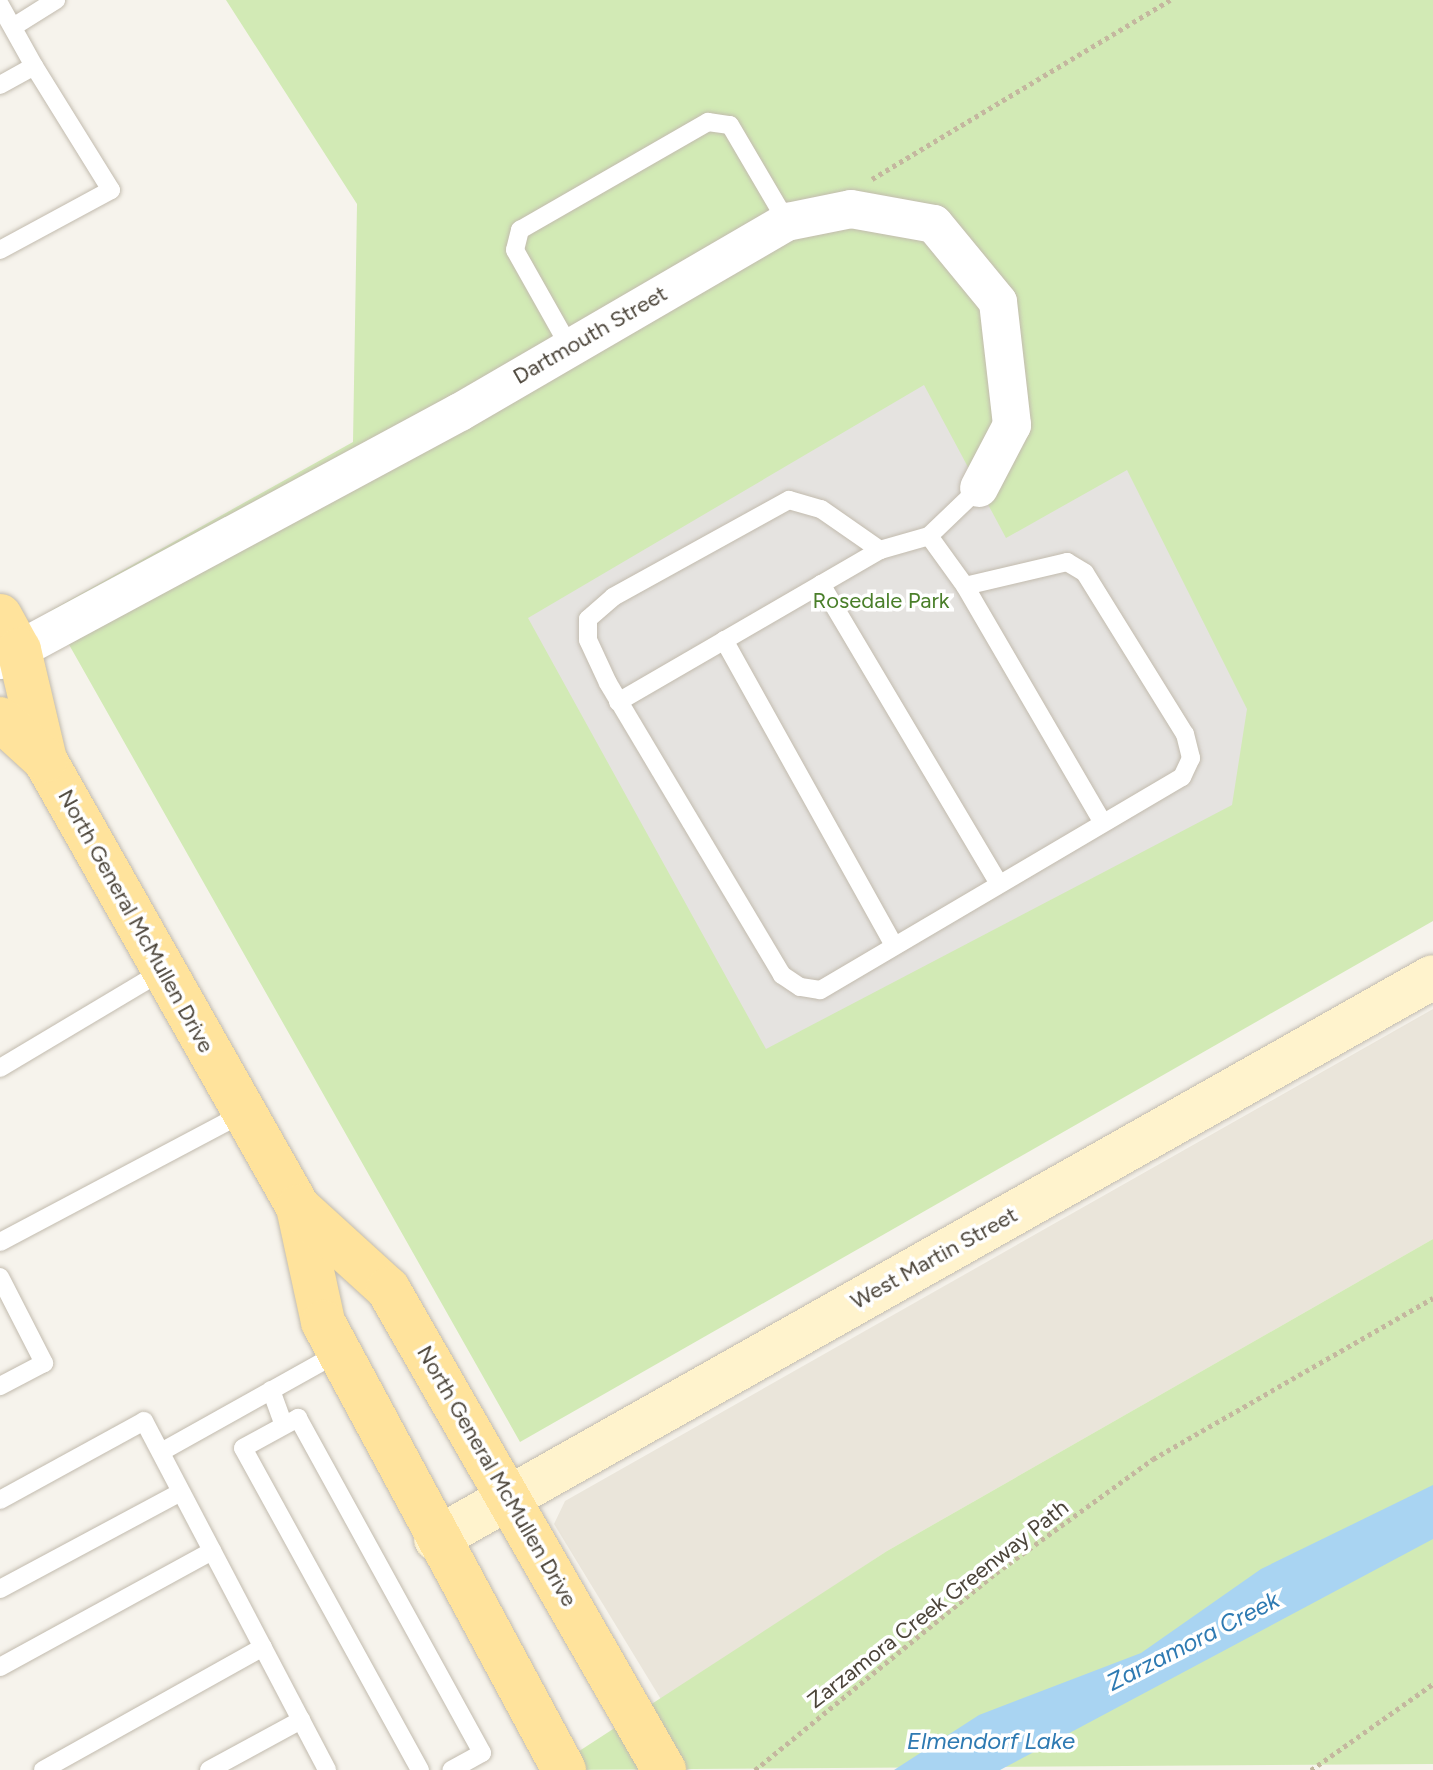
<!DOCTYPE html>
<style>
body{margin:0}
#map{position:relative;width:1433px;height:1770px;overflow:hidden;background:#f6f3ec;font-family:Figtree,sans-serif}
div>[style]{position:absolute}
.residential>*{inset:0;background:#eae5da}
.green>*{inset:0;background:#d2eab5}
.parking>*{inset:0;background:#e5e3e0}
.water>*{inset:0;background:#a9d4f2}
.path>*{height:5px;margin-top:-2.5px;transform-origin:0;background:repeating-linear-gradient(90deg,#c4b79f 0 4px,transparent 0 8px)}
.roads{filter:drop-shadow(0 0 2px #c2bbae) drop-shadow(0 0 2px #c2bbae)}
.lane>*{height:18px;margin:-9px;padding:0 9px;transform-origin:9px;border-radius:9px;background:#fff}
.street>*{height:38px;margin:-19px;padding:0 19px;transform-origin:19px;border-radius:19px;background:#fff}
.secondary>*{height:44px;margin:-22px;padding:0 22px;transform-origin:22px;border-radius:22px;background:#fff3cd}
.primary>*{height:44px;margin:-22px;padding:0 22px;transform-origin:22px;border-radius:22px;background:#ffe39c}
span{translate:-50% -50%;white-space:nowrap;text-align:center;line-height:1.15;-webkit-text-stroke:7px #fff;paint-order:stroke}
.street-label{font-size:22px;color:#4b4439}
.park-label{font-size:22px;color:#4a7f2a}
.water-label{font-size:24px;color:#2e7ab2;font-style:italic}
</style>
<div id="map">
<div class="residential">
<div style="clip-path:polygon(1433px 1009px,1433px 1239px,887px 1551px,662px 1701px,554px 1524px,565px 1501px)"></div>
</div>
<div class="green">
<div style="clip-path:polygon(226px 0,1433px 0,1433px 921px,520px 1442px,50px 611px,353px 442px,357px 204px)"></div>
<div style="clip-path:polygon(1433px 1239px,1433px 1764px,550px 1770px,887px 1551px)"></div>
</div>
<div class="parking">
<div style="clip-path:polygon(924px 385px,1006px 538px,1127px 470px,1247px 709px,1232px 805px,766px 1049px,528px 618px)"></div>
</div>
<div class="water">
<div style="clip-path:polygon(1433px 1485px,1433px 1539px,1000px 1770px,894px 1770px,979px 1715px,1141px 1653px,1261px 1569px)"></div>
</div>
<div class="path">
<div style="left:872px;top:179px;width:348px;rotate:-31deg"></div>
<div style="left:755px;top:1770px;width:311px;rotate:-39.3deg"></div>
<div style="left:996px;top:1573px;width:194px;rotate:-36deg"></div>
<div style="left:1153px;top:1459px;width:323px;rotate:-29.9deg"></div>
<div style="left:1311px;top:1770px;width:149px;rotate:-35.2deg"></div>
</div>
<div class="roads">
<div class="lane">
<div style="left:0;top:5px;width:70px;rotate:60.9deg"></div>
<div style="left:13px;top:27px;width:51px;rotate:-32.1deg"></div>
<div style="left:0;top:85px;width:39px;rotate:-29deg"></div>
<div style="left:34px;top:66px;width:146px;rotate:58.2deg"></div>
<div style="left:111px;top:190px;width:126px;rotate:151.6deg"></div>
<div style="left:569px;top:346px;width:110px;rotate:-119.4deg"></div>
<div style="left:515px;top:250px;width:21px;rotate:-76deg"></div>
<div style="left:520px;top:230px;width:217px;rotate:-29.9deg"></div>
<div style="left:708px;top:122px;width:22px;rotate:8deg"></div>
<div style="left:730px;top:125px;width:113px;rotate:59.6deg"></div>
<div style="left:929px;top:536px;width:62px;rotate:54.2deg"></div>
<div style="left:965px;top:586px;width:105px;rotate:-13.2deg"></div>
<div style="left:1067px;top:562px;width:21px;rotate:31deg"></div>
<div style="left:1085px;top:573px;width:190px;rotate:58.2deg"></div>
<div style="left:1185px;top:734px;width:25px;rotate:76deg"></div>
<div style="left:1191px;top:758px;width:21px;rotate:115deg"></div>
<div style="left:1182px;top:777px;width:420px;rotate:149.5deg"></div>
<div style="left:820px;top:990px;width:20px;rotate:-171deg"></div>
<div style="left:800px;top:987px;width:22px;rotate:-146deg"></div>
<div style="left:782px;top:975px;width:340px;rotate:-120.8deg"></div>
<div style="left:608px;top:683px;width:47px;rotate:-114.9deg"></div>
<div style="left:588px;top:640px;width:21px;rotate:-90deg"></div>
<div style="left:588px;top:619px;width:33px;rotate:-41deg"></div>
<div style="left:613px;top:597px;width:201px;rotate:-28.9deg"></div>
<div style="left:789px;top:500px;width:33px;rotate:16deg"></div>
<div style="left:821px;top:509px;width:72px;rotate:34.8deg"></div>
<div style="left:880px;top:550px;width:51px;rotate:-15.9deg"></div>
<div style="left:929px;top:536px;width:69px;rotate:-43.8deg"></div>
<div style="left:821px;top:584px;width:349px;rotate:59.3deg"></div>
<div style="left:965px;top:586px;width:274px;rotate:59.8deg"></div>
<div style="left:724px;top:640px;width:349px;rotate:60.9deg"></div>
<div style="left:618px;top:702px;width:303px;rotate:-30.1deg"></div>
<div style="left:0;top:1068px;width:190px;rotate:-30.8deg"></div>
<div style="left:0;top:1242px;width:276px;rotate:-27.9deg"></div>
<div style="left:0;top:1277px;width:97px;rotate:62.9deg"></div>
<div style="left:44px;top:1363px;width:50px;rotate:152.4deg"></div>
<div style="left:271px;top:1390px;width:37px;rotate:70deg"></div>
<div style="left:161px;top:1452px;width:205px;rotate:-29.2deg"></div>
<div style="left:0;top:1500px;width:164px;rotate:-28.7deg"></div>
<div style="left:144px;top:1421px;width:394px;rotate:62.3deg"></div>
<div style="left:0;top:1589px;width:205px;rotate:-28.2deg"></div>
<div style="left:0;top:1667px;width:242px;rotate:-28.7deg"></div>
<div style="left:43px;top:1770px;width:252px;rotate:-29.2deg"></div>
<div style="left:209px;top:1770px;width:105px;rotate:-28.5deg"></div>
<div style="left:420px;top:1770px;width:367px;rotate:-118.8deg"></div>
<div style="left:243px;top:1448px;width:63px;rotate:-28.6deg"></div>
<div style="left:298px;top:1418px;width:382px;rotate:61.2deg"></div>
<div style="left:482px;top:1753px;width:35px;rotate:151deg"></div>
</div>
<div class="street">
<div style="left:0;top:660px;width:523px;rotate:-28.33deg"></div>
<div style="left:460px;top:412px;width:378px;rotate:-30.2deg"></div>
<div style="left:787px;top:222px;width:65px;rotate:-11.5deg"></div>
<div style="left:851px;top:209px;width:84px;rotate:10.2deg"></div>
<div style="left:934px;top:224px;width:101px;rotate:50.6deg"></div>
<div style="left:998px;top:302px;width:124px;rotate:83.5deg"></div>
<div style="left:1012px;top:425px;width:71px;rotate:117.6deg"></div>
</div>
<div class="secondary">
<div style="left:436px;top:1539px;width:1144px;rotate:-29.41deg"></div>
</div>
<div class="primary">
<div style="left:0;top:616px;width:39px;rotate:61deg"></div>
<div style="left:19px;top:650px;width:113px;rotate:76.7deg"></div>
<div style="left:45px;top:760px;width:514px;rotate:60.49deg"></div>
<div style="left:298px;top:1207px;width:118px;rotate:77.7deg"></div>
<div style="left:323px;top:1322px;width:509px;rotate:61.72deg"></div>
<div style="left:0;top:719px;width:61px;rotate:42.3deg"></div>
<div style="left:298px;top:1207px;width:122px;rotate:42.3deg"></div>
<div style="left:388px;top:1289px;width:555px;rotate:60.15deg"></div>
</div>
</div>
<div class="street-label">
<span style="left:590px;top:335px;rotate:-30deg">Dartmouth Street</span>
<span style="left:136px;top:921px;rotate:61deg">North General McMullen Drive</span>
<span style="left:934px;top:1258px;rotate:-29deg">West Martin Street</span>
<span style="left:497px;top:1476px;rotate:60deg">North General McMullen Drive</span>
<span style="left:938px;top:1604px;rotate:-38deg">Zarzamora Creek Greenway Path</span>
</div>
<div class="park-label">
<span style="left:881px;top:601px">Rosedale Park</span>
</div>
<div class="water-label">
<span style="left:1193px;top:1641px;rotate:-27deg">Zarzamora Creek</span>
<span style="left:991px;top:1741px">Elmendorf Lake</span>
</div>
</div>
